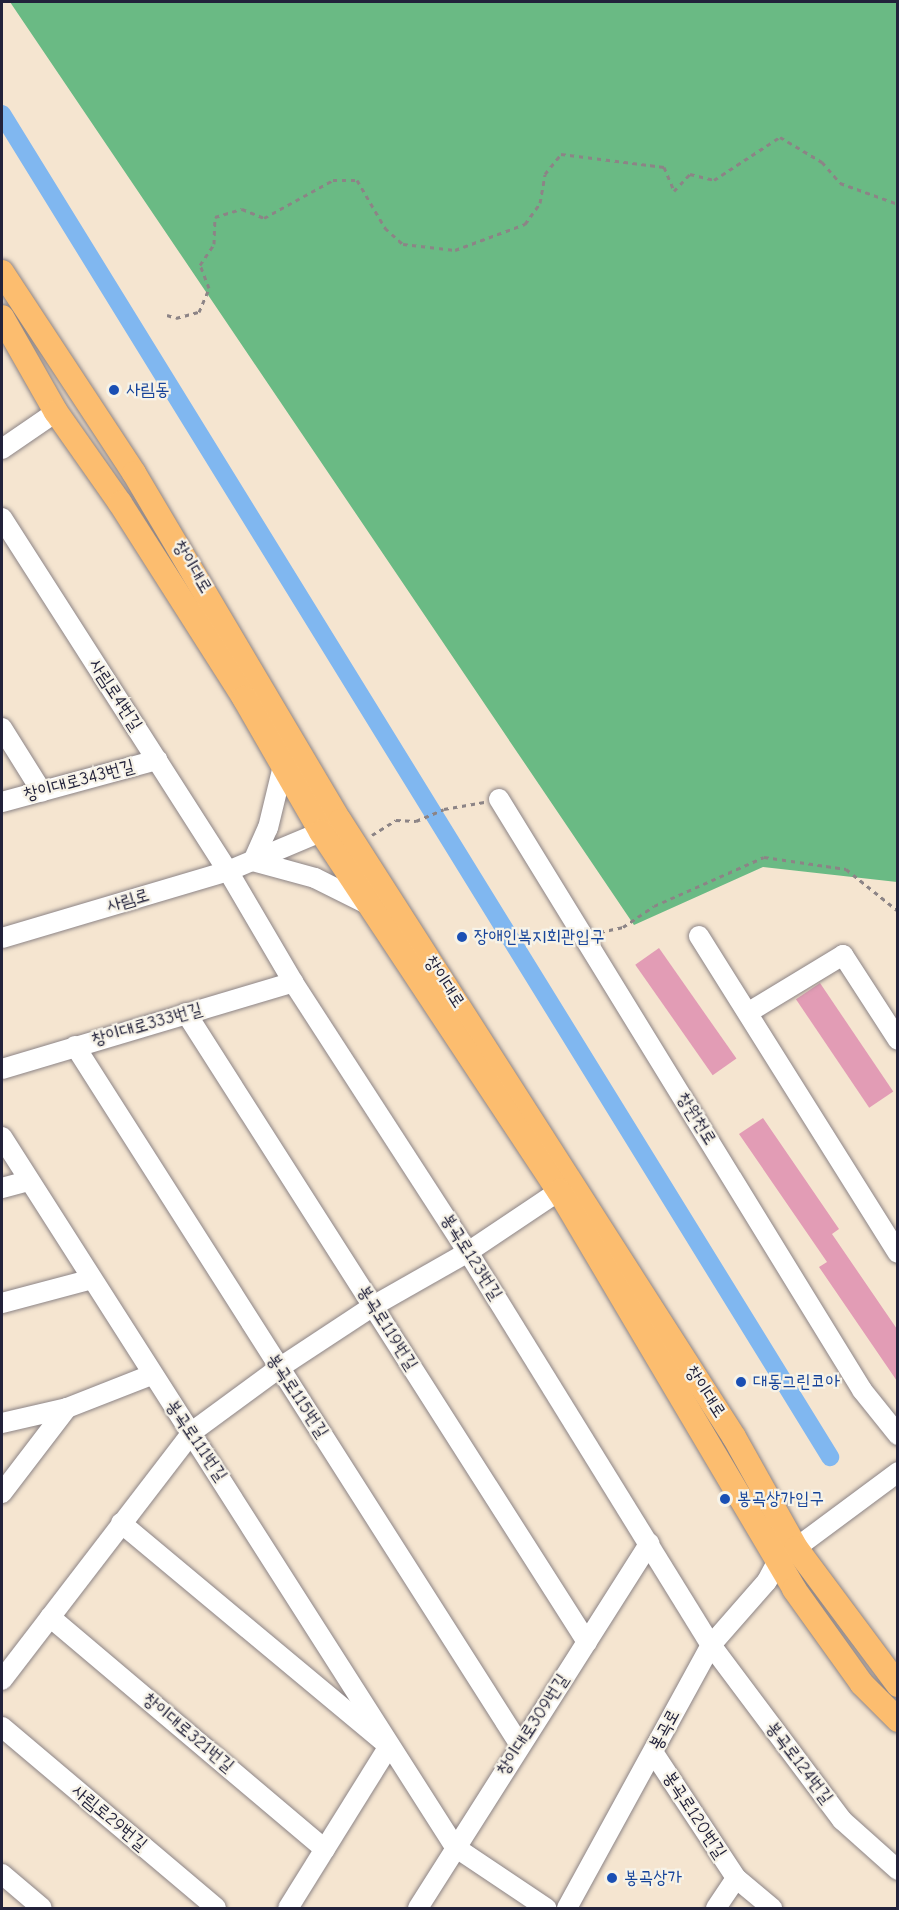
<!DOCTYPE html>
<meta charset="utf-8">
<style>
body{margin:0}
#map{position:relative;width:899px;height:1910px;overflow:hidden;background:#f5e5d0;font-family:"Comic Neue","Poor Story",sans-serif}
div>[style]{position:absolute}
.forest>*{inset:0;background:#6aba84}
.canal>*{height:18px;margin:-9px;padding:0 9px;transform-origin:9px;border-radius:9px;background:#80b7f0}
.building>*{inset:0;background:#e29cb5;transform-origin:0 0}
.path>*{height:3px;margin-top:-1.5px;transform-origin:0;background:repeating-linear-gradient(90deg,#8c8486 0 4.5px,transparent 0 9px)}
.roads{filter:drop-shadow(0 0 2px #8c8486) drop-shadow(0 0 2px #8c8486)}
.minor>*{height:20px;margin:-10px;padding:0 10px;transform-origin:10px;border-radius:10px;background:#fff}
.major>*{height:24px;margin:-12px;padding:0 12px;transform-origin:12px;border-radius:12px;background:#fcbd6f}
.dots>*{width:16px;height:16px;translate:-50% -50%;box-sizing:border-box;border:3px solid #f7f3e8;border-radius:50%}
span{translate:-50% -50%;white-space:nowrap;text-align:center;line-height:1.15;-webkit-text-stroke:4.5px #f7f3e8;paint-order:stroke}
.transit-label{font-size:18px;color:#164399}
.left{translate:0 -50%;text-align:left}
.street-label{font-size:18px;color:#22223b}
.frame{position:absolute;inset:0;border:3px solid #22223b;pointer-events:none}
</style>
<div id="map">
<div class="forest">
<div style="clip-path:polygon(10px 2px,897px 2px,897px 882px,763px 867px,634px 925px)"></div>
</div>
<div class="canal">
<div style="left:2px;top:114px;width:1578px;rotate:58.34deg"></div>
</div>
<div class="building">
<div style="left:659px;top:948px;width:135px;height:29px;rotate:55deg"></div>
<div style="left:820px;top:983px;width:131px;height:29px;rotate:56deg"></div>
<div style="clip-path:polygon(763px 1118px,839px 1229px,832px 1234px,897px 1329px,897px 1381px,819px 1267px,827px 1262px,739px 1134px)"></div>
</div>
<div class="path">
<div style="left:167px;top:315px;width:9px;rotate:18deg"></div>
<div style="left:176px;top:318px;width:24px;rotate:-15deg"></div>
<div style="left:199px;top:312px;width:26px;rotate:-67deg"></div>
<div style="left:209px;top:288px;width:25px;rotate:-111deg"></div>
<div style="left:200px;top:265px;width:25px;rotate:-56deg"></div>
<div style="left:214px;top:244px;width:27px;rotate:-88deg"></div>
<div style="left:215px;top:217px;width:28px;rotate:-17deg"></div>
<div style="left:242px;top:209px;width:24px;rotate:22deg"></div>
<div style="left:264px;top:218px;width:79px;rotate:-28.8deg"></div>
<div style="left:333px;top:180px;width:24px"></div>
<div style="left:357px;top:180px;width:56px;rotate:59.7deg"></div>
<div style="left:385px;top:228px;width:24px;rotate:42deg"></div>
<div style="left:403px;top:244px;width:52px;rotate:6.6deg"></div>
<div style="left:455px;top:250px;width:75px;rotate:-20.4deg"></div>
<div style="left:525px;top:224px;width:26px;rotate:-54deg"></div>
<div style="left:540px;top:203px;width:29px;rotate:-80deg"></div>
<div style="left:545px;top:174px;width:26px;rotate:-51deg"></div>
<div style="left:561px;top:154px;width:104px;rotate:7.2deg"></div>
<div style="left:664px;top:167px;width:26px;rotate:67deg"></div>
<div style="left:674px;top:191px;width:23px;rotate:-47deg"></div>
<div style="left:690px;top:174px;width:25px;rotate:14deg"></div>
<div style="left:714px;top:180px;width:79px;rotate:-33.1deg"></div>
<div style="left:780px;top:137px;width:49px;rotate:30.8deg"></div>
<div style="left:822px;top:162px;width:28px;rotate:49deg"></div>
<div style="left:840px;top:183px;width:62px;rotate:19.9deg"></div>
<div style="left:372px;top:835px;width:28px;rotate:-32deg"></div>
<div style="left:396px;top:820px;width:20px;rotate:3deg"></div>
<div style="left:416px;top:821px;width:30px;rotate:-23deg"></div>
<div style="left:444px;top:809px;width:41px;rotate:-9.9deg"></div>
<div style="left:600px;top:932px;width:24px;rotate:-12deg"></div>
<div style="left:623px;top:927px;width:37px;rotate:-34deg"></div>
<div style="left:654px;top:906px;width:120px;rotate:-24deg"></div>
<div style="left:764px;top:857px;width:83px;rotate:8.3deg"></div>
<div style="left:846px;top:869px;width:67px;rotate:38.9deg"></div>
</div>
<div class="roads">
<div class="minor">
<div style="left:2px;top:449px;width:65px;rotate:-34.4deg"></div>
<div style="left:2px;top:518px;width:419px;rotate:57.4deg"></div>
<div style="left:228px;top:871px;width:129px;rotate:59.6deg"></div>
<div style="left:293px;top:982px;width:322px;rotate:57.1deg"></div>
<div style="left:468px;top:1252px;width:462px;rotate:58.3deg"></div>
<div style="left:711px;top:1645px;width:219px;rotate:53.2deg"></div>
<div style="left:842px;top:1820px;width:75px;rotate:41.8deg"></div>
<div style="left:2px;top:728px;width:75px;rotate:58deg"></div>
<div style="left:499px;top:799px;width:694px;rotate:58.44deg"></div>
<div style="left:862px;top:1390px;width:58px;rotate:51.3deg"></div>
<div style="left:2px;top:802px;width:161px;rotate:-15.2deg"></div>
<div style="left:253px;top:861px;width:64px;rotate:15.3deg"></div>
<div style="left:315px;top:878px;width:60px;rotate:26.6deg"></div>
<div style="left:253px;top:861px;width:36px;rotate:-66deg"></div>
<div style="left:268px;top:828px;width:64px;rotate:-76.4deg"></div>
<div style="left:699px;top:936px;width:374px;rotate:57.9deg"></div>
<div style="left:2px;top:938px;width:236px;rotate:-16.5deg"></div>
<div style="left:228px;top:871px;width:101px;rotate:-22.8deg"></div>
<div style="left:749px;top:1012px;width:110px;rotate:-31.2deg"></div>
<div style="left:843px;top:955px;width:101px;rotate:57.1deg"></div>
<div style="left:186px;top:1013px;width:746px;rotate:57.48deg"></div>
<div style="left:75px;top:1046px;width:829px;rotate:57.52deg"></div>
<div style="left:2px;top:1069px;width:304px;rotate:-16.6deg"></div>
<div style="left:2px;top:1137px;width:842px;rotate:57.46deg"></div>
<div style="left:455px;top:1847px;width:110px;rotate:33.8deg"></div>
<div style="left:2px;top:1188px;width:27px;rotate:-15deg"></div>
<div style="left:2px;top:1303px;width:93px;rotate:-14.9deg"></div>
<div style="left:2px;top:1423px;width:67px;rotate:-13deg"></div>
<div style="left:67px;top:1408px;width:90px;rotate:-21.4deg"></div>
<div style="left:2px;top:1493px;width:107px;rotate:-52.6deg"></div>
<div style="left:121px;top:1523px;width:349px;rotate:39.8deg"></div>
<div style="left:389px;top:1746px;width:191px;rotate:121.9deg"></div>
<div style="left:50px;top:1617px;width:360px;rotate:40.2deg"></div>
<div style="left:2px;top:1680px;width:312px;rotate:-52.5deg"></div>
<div style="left:192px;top:1432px;width:108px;rotate:-36.3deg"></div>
<div style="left:279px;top:1368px;width:113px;rotate:-33.4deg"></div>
<div style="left:373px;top:1306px;width:109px;rotate:-29.6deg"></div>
<div style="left:468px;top:1252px;width:110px;rotate:-33.8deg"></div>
<div style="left:2px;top:1727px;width:280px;rotate:40.2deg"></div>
<div style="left:653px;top:1752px;width:151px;rotate:56.6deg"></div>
<div style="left:736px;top:1878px;width:47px;rotate:39.8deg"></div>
<div style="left:2px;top:1874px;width:52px;rotate:40.4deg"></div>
<div style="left:418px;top:1908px;width:432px;rotate:-57.6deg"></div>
<div style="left:567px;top:1908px;width:300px;rotate:-61.3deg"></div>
<div style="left:711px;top:1645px;width:85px;rotate:-48.8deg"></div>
<div style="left:767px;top:1581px;width:21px;rotate:-62deg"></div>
<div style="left:777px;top:1562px;width:151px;rotate:-36.6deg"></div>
<div style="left:716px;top:1908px;width:36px;rotate:-56deg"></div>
</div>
<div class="major">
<div style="left:2px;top:272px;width:240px;rotate:56.7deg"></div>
<div style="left:134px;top:473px;width:404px;rotate:59.4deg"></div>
<div style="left:340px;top:821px;width:731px;rotate:57.4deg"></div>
<div style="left:734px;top:1437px;width:127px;rotate:60.8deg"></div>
<div style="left:796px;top:1548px;width:171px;rotate:53.3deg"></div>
<div style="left:2px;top:317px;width:109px;rotate:60.4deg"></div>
<div style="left:56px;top:412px;width:111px;rotate:54.9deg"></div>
<div style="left:120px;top:503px;width:231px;rotate:57.5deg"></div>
<div style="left:244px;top:698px;width:155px;rotate:60.1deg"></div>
<div style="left:321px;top:832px;width:431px;rotate:56.5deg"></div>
<div style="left:559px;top:1191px;width:462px;rotate:59.4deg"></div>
<div style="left:794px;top:1589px;width:117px;rotate:54.4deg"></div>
<div style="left:862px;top:1684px;width:51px;rotate:45deg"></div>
</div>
</div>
<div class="dots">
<div style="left:114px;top:390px;background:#1a4fb4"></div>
<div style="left:462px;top:937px;background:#1a4fb4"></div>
<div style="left:741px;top:1382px;background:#1a4fb4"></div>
<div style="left:725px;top:1499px;background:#1a4fb4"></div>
<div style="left:612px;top:1878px;background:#1a4fb4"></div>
</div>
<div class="transit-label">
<span class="left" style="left:126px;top:390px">사림동</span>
<span class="left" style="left:474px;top:937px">장애인복지회관입구</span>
<span class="left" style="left:753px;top:1382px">대동그린코아</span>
<span class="left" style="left:737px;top:1499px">봉곡상가입구</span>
<span class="left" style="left:624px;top:1878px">봉곡상가</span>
</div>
<div class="street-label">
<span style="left:192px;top:567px;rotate:59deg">창이대로</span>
<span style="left:115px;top:695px;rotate:57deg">사림로4번길</span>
<span style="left:79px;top:781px;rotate:-15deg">창이대로343번길</span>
<span style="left:128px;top:901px;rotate:-16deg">사림로</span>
<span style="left:444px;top:982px;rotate:57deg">창이대로</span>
<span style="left:147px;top:1025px;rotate:-16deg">창이대로333번길</span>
<span style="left:696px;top:1119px;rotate:58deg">창원천로</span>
<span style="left:471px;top:1257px;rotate:58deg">봉곡로123번길</span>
<span style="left:387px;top:1328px;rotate:58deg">봉곡로119번길</span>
<span style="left:705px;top:1392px;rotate:57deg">창이대로</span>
<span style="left:297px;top:1396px;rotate:57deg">봉곡로115번길</span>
<span style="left:196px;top:1441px;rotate:56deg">봉곡로111번길</span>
<span style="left:533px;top:1725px;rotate:-57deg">창이대로309번길</span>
<span style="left:665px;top:1730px;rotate:-61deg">봉곡로</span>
<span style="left:188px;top:1733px;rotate:40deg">창이대로321번길</span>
<span style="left:799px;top:1763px;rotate:53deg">봉곡로124번길</span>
<span style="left:694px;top:1815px;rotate:57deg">봉곡로120번길</span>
<span style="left:109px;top:1818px;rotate:40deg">사림로29번길</span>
</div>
<div class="frame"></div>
</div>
